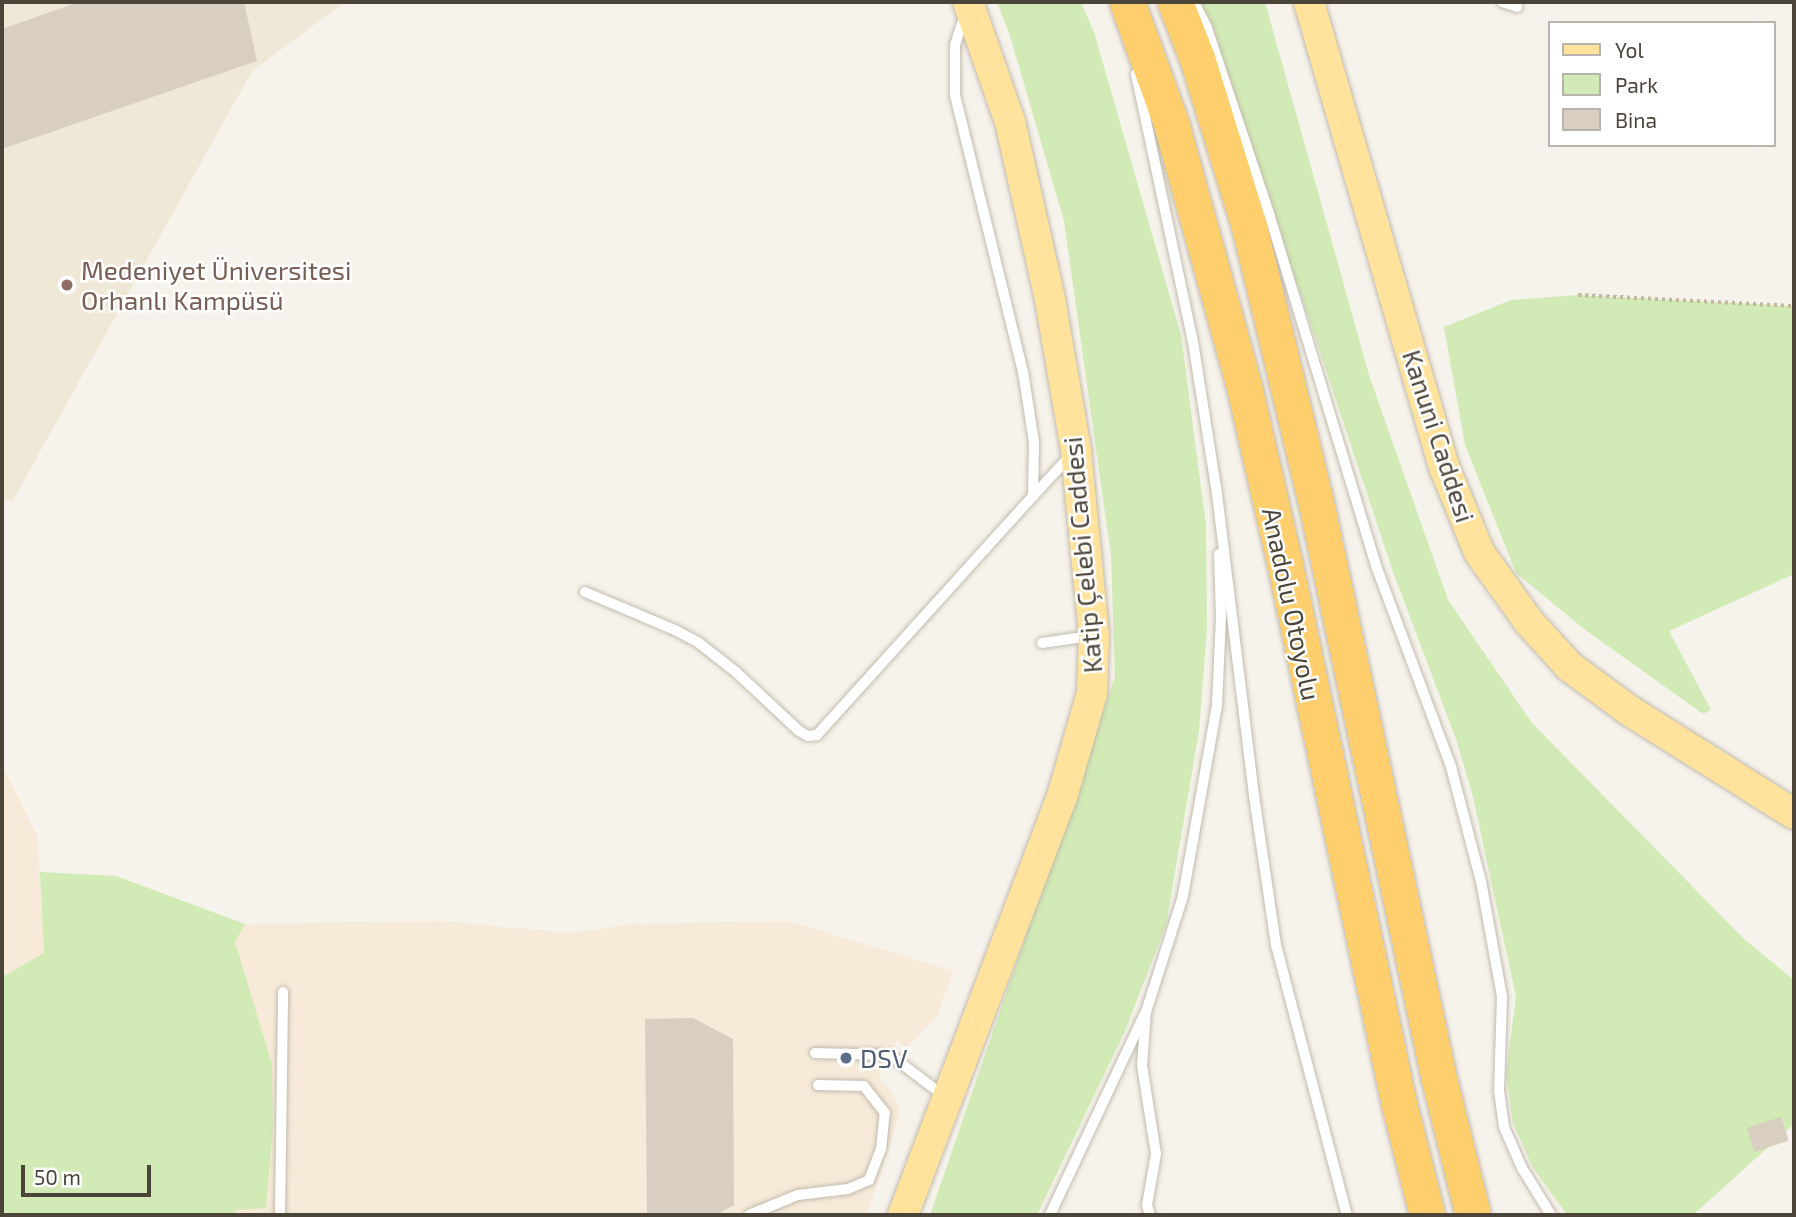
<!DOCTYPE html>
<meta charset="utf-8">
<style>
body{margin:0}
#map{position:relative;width:1796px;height:1217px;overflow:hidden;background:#f6f3ec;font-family:"Exo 2",sans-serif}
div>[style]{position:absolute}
.commercial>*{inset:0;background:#f7ead8}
.education>*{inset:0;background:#efe8d6}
.green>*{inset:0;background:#d2eab5}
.building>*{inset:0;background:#d8cfc1;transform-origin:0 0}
.path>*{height:3.5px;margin-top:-1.75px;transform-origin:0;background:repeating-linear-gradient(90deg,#c4b79f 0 3.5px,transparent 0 7px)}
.roads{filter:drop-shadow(0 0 2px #c2bbae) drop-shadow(0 0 2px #c2bbae)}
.lane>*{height:10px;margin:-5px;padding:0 5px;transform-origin:5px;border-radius:5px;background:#fff}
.primary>*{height:30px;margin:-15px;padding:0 15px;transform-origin:15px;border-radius:15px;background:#ffe39c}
.highway>*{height:35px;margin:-17.5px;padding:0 17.5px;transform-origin:17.5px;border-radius:17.5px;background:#ffcf6e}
.dots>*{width:19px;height:19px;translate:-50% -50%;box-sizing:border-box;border:4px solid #fff;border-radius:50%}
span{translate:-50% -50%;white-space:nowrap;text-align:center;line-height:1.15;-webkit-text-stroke:5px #fff;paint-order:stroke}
.education-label{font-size:26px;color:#785e54}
.left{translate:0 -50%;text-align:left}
.street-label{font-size:26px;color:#4b4439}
.service-label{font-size:26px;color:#4e5e75}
.frame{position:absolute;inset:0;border:4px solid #4b4439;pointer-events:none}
.legend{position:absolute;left:1548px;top:21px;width:228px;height:126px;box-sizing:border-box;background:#fff;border:2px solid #b7b4b0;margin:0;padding:9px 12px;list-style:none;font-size:21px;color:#4b4439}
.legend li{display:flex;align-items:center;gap:14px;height:35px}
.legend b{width:35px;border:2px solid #b7b4b0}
.scale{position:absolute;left:21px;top:1165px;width:130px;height:32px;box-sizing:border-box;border:4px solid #4b4439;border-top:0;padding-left:9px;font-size:21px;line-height:24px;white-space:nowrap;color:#4b4439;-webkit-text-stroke:5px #fff;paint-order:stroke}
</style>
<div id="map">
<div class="commercial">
<div style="clip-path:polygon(2px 764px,38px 838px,44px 953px,2px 977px)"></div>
<div style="clip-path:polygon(440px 921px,570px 933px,633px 924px,788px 921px,954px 971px,937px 1016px,906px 1048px,897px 1040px,879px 1078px,892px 1092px,900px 1113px,867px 1215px,234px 1215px,272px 1064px,234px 942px,245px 924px)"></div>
</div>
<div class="education">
<div style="clip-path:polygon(2px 2px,345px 2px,252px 71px,13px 500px,2px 500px)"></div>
</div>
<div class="green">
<div style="clip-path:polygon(997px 2px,1081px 2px,1094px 32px,1181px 335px,1206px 525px,1207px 628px,1199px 731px,1166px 925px,1125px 1031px,1037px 1215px,930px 1215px,1115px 676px,1111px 556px,1064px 221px,1010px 36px)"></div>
<div style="clip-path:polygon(1198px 2px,1265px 2px,1369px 375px,1448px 600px,1532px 723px,1744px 939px,1794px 980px,1794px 1124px,1693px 1215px,1567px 1215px,1533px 1168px,1513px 1123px,1506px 1073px,1516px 997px,1473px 797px,1456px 739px,1393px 572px,1307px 313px)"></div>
<div style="clip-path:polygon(1578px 295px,1794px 306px,1794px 574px,1669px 631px,1711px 710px,1703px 714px,1584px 629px,1516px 573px,1465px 445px,1444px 327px,1511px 300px)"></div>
<div style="clip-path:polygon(40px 872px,116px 876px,245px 924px,235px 942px,272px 1064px,273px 1126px,266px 1208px,236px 1210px,234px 1215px,2px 1215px,2px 977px,44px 953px)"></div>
</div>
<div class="building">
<div style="clip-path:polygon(79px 2px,244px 2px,257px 61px,2px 149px,2px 29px)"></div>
<div style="clip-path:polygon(693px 1018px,733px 1039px,734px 1205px,716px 1215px,647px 1215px,645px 1019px)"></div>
<div style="left:1781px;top:1117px;width:25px;height:36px;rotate:72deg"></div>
</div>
<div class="path">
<div style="left:1578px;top:295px;width:216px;rotate:2.9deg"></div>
</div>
<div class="roads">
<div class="lane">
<div style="left:1194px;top:2px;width:29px;rotate:63deg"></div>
<div style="left:1207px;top:28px;width:192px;rotate:71.5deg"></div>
<div style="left:1268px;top:210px;width:372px;rotate:73.1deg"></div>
<div style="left:1376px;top:566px;width:215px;rotate:69.5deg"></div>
<div style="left:1451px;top:767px;width:118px;rotate:75.3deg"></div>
<div style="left:1481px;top:881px;width:117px;rotate:79.7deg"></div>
<div style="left:1502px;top:996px;width:95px;rotate:91.8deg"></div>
<div style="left:1499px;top:1091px;width:36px;rotate:82deg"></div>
<div style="left:1504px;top:1127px;width:45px;rotate:66.3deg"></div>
<div style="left:1522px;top:1168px;width:55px;rotate:58.3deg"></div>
<div style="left:1502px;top:2px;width:16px;rotate:18deg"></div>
<div style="left:1136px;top:74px;width:274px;rotate:78deg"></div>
<div style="left:1193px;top:342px;width:154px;rotate:81deg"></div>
<div style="left:1217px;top:494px;width:304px;rotate:83deg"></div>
<div style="left:1254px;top:796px;width:151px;rotate:81.6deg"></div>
<div style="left:1276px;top:945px;width:279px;rotate:75.3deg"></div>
<div style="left:1033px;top:496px;width:56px;rotate:-47.2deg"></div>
<div style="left:585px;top:592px;width:98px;rotate:22.9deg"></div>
<div style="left:675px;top:630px;width:27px;rotate:28deg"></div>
<div style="left:699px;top:643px;width:47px;rotate:38.1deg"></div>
<div style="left:736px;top:672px;width:86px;rotate:43.1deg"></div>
<div style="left:799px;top:731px;width:10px;rotate:29deg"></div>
<div style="left:808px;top:736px;width:9px;rotate:-6deg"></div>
<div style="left:817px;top:735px;width:322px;rotate:-47.9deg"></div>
<div style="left:1033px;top:496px;width:54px;rotate:-88.9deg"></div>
<div style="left:1034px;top:442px;width:71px;rotate:-98.9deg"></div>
<div style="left:1023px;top:372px;width:285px;rotate:-103.8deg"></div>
<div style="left:955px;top:95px;width:50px;rotate:-90deg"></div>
<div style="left:955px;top:45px;width:32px;rotate:-72deg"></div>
<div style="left:1042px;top:643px;width:49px;rotate:-8.3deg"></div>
<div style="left:815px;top:1053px;width:75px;rotate:1.5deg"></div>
<div style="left:890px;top:1055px;width:68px;rotate:37.2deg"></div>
<div style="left:280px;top:1215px;width:223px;rotate:-89.2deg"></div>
<div style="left:749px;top:1215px;width:53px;rotate:-22.2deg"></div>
<div style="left:798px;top:1195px;width:50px;rotate:-6.8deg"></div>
<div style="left:848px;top:1189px;width:23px;rotate:-23deg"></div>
<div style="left:869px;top:1180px;width:33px;rotate:-69deg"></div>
<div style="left:881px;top:1149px;width:36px;rotate:-84deg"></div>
<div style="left:885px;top:1113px;width:34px;rotate:-128deg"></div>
<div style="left:864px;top:1086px;width:46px;rotate:-178.8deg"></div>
<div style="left:1050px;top:1215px;width:221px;rotate:-64.8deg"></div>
<div style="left:1150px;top:1215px;width:10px;rotate:-107deg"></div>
<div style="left:1147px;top:1205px;width:52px;rotate:-80deg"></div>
<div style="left:1156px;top:1154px;width:89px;rotate:-99deg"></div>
<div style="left:1142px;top:1066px;width:54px;rotate:-85.8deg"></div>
<div style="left:1146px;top:1012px;width:122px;rotate:-72.3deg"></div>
<div style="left:1183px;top:896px;width:194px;rotate:-79.9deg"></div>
<div style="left:1217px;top:705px;width:88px;rotate:-87.4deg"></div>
<div style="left:1221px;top:617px;width:63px;rotate:-91.8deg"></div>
</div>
<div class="primary">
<div style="left:1309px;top:2px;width:486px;rotate:73.8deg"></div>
<div style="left:1445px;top:469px;width:90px;rotate:67.7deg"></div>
<div style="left:1479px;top:552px;width:86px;rotate:54.5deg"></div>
<div style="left:1529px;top:622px;width:61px;rotate:47.7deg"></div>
<div style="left:1570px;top:667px;width:74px;rotate:36.3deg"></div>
<div style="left:1630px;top:711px;width:194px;rotate:32.1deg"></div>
<div style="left:903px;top:1215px;width:447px;rotate:-69.2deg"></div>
<div style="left:1062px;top:797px;width:108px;rotate:-73.9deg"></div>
<div style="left:1092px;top:693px;width:58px;rotate:-88deg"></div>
<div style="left:1094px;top:635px;width:186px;rotate:-95.6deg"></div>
<div style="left:1076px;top:450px;width:153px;rotate:-99.8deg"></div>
<div style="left:1050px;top:299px;width:181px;rotate:-102.7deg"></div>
<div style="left:1010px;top:122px;width:127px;rotate:-109.3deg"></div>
</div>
<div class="highway">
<div style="left:1127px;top:2px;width:129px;rotate:70deg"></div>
<div style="left:1171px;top:123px;width:273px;rotate:74.5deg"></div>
<div style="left:1244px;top:386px;width:184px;rotate:77.1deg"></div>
<div style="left:1285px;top:565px;width:551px;rotate:78.06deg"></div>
<div style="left:1399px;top:1104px;width:114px;rotate:75.8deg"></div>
<div style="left:1175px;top:2px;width:60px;rotate:68.6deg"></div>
<div style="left:1197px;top:58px;width:176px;rotate:72.8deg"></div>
<div style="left:1249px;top:226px;width:285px;rotate:76.4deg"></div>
<div style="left:1316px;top:503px;width:589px;rotate:77.95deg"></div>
<div style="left:1439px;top:1079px;width:140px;rotate:76deg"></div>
</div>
</div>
<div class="dots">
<div style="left:67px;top:285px;background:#8d6e63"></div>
<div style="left:846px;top:1058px;background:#5c6f8a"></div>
</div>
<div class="education-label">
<span class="left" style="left:81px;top:285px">Medeniyet Üniversitesi<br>Orhanlı Kampüsü</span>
</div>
<div class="street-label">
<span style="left:1439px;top:436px;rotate:72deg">Kanuni Caddesi</span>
<span style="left:1082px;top:555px;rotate:-95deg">Katip Çelebi Caddesi</span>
<span style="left:1292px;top:604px;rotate:78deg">Anadolu Otoyolu</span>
</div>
<div class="service-label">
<span class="left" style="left:860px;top:1058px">DSV</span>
</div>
<div class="frame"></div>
<ul class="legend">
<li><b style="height:9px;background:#ffe39c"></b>Yol</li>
<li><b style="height:19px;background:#d2eab5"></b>Park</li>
<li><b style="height:19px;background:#d8cfc1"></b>Bina</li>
</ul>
<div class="scale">50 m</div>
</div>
